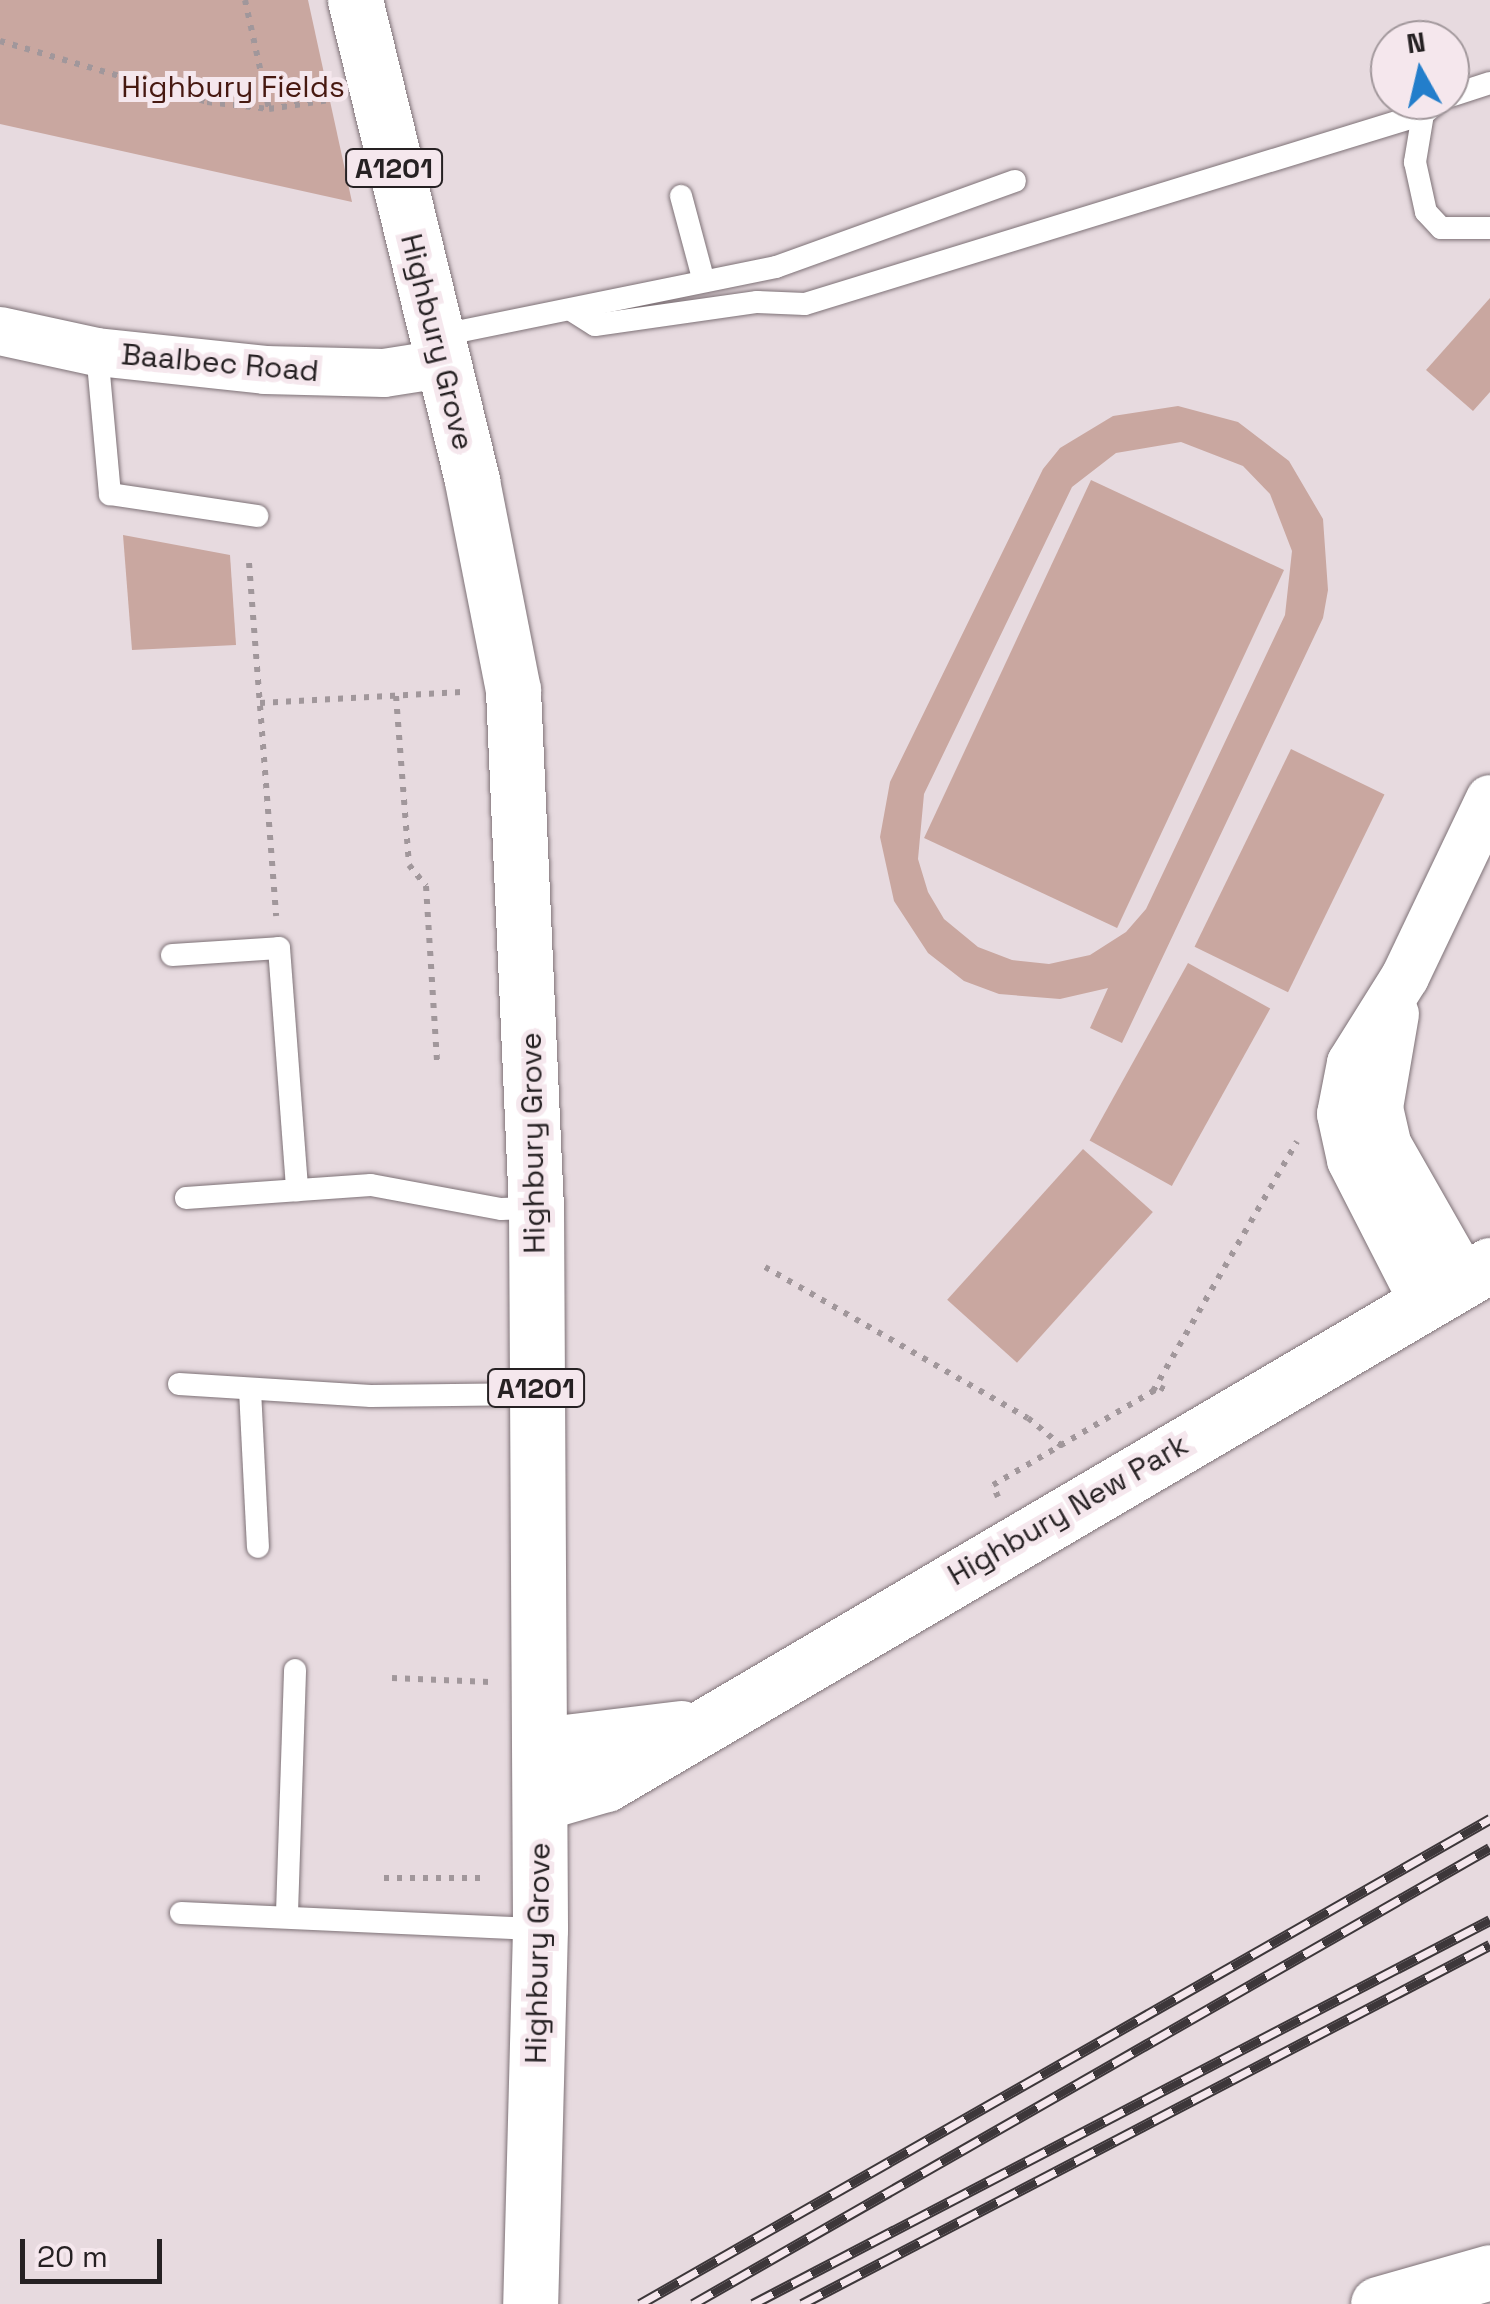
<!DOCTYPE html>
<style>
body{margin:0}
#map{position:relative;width:1490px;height:2304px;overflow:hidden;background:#e7dadf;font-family:"Space Grotesk",sans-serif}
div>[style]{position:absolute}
.green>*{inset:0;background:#c9a7a0;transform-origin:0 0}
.path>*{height:6px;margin-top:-3px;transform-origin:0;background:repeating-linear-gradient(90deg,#a1979b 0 5px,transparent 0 13px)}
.roads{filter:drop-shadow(0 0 2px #7e7277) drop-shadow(0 0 2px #7e7277)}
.lane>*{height:22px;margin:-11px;padding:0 11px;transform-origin:11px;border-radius:11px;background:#fff}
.street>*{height:48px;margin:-24px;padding:0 24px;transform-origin:24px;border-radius:24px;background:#fff}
.secondary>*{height:55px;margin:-27.5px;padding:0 27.5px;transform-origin:27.5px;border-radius:27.5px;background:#fff}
.primary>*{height:55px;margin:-27.5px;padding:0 27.5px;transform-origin:27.5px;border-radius:27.5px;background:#fff}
.rail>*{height:11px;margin-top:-5.5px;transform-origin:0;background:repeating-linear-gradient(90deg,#f5e7ed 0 22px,#3d373a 0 44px);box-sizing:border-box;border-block:2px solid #3d373a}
span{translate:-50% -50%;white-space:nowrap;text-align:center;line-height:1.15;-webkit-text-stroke:10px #f5e7ed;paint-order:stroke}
.shield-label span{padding:2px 8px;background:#f5e7ed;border:2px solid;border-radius:8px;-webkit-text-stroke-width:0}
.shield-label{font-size:28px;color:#262123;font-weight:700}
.park-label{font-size:30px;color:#471911}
.street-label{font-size:30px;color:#262123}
.north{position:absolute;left:1370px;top:20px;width:100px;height:100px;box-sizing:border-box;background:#f5e7ed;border:2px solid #a2989c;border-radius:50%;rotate:352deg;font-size:28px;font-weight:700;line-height:40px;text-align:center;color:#262123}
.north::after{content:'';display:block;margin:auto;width:35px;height:45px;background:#237ecb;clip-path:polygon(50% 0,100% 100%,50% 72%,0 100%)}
.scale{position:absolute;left:20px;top:2239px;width:142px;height:45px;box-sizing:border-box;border:5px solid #262123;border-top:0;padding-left:12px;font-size:30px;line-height:35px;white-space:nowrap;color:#262123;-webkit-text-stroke:8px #f5e7ed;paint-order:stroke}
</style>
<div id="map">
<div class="green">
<div style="clip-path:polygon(0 0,308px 0,352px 202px,0 124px)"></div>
<div style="clip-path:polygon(1490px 298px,1490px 392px,1473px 411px,1426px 370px)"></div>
<div style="clip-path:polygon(evenodd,1178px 406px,1238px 422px,1289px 461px,1323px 519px,1328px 590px,1323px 618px,1122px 1043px,1090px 1028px,1108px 988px,1060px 999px,999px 994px,964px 981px,928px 953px,894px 901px,880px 837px,890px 782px,1043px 469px,1060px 448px,1113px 416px,1178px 406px,1181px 442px,1243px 466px,1270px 494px,1292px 551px,1285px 615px,1146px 909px,1126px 932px,1090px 955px,1049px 964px,1012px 960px,978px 947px,944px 919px,928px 892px,918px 859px,924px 794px,1072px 487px,1116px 453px,1181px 442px)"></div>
<div style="left:1091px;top:480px;width:213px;height:395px;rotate:25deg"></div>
<div style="clip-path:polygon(123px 535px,230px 555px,236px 645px,132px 650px)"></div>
<div style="left:1291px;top:749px;width:104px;height:220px;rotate:26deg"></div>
<div style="left:1188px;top:963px;width:94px;height:203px;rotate:29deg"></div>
<div style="left:1083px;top:1149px;width:94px;height:203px;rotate:42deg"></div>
</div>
<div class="path">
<div style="left:245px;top:0;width:112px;rotate:77.6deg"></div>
<div style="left:0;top:41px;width:216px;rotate:16.4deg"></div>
<div style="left:207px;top:102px;width:62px;rotate:6.4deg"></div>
<div style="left:269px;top:109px;width:61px;rotate:-8.5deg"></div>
<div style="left:249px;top:563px;width:354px;rotate:85.6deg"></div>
<div style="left:396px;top:696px;width:169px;rotate:85.6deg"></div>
<div style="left:409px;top:865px;width:27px;rotate:51deg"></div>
<div style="left:426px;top:886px;width:177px;rotate:86.4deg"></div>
<div style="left:260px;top:703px;width:202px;rotate:-3.1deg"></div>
<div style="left:765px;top:1267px;width:303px;rotate:29.9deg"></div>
<div style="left:1028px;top:1418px;width:45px;rotate:39.6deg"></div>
<div style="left:1153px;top:1391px;width:288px;rotate:-60deg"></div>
<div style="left:998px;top:1497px;width:13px;rotate:-113deg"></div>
<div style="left:993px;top:1485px;width:194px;rotate:-30.4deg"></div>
<div style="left:1160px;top:1387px;width:10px;rotate:29deg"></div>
<div style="left:392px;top:1678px;width:98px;rotate:2.3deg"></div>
<div style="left:384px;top:1878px;width:104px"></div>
</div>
<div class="roads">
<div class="lane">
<div style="left:1450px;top:96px;width:42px;rotate:-18deg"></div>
<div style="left:1423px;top:114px;width:49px;rotate:99.5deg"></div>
<div style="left:1415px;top:162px;width:51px;rotate:77.6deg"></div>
<div style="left:1426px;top:212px;width:22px;rotate:47deg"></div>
<div style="left:1441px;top:228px;width:49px"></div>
<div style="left:681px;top:196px;width:85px;rotate:75deg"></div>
<div style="left:571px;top:310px;width:28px;rotate:32deg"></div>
<div style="left:595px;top:325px;width:164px;rotate:-8.1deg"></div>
<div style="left:757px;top:302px;width:48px;rotate:2.4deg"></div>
<div style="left:805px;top:304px;width:647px;rotate:-17.09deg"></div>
<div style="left:1423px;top:114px;width:22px;rotate:-39deg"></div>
<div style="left:437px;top:336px;width:346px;rotate:-11.5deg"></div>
<div style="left:776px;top:267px;width:254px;rotate:-19.8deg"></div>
<div style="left:97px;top:352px;width:143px;rotate:84.8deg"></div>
<div style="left:110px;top:494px;width:149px;rotate:8.5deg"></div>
<div style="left:172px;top:955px;width:107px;rotate:-3.7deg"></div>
<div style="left:279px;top:948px;width:243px;rotate:85.7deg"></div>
<div style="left:186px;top:1198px;width:185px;rotate:-4deg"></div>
<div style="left:371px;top:1185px;width:132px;rotate:10.5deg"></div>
<div style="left:501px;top:1209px;width:35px;rotate:-2deg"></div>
<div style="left:179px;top:1384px;width:192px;rotate:3.6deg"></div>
<div style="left:371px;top:1396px;width:165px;rotate:-0.7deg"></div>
<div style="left:250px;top:1390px;width:157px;rotate:87.1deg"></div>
<div style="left:181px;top:1913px;width:359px;rotate:2.6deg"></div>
<div style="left:287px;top:1913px;width:243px;rotate:-88.1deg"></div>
</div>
<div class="street">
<div style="left:0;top:331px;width:99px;rotate:12.2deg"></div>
<div style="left:97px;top:352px;width:169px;rotate:6.1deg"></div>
<div style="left:265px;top:370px;width:119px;rotate:1.4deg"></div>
<div style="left:384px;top:373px;width:58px;rotate:-9deg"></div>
<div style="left:1395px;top:1014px;width:95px;rotate:99.7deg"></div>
<div style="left:1379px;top:1108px;width:37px;rotate:77deg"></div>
<div style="left:1387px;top:1144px;width:155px;rotate:60.3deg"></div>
<div style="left:1423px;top:1301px;width:158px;rotate:-117.1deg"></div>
<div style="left:1351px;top:1160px;width:47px;rotate:-102.3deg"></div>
<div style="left:1341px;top:1114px;width:52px;rotate:-78.9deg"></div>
<div style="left:1351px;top:1063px;width:102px;rotate:-57.9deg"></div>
<div style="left:1405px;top:977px;width:197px;rotate:-64.5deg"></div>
</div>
<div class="secondary">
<div style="left:540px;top:1745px;width:142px;rotate:-6.9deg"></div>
<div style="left:540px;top:1803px;width:69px;rotate:-16.1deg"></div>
<div style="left:606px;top:1784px;width:1025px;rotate:-30.42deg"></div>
</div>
<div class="primary">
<div style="left:355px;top:0;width:495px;rotate:76.3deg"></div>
<div style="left:472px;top:481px;width:213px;rotate:78.9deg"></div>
<div style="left:513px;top:690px;width:519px;rotate:87.46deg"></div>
<div style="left:536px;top:1208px;width:721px;rotate:89.68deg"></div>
<div style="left:540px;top:1929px;width:375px;rotate:91.5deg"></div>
<div style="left:1378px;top:2304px;width:116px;rotate:-15.9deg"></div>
</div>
</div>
<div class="rail">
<div style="left:640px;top:2304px;width:979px;rotate:-29.71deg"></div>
<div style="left:693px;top:2304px;width:918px;rotate:-29.78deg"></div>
<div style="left:753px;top:2304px;width:831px;rotate:-27.52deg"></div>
<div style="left:802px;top:2304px;width:776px;rotate:-27.56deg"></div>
</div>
<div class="shield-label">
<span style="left:394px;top:168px">A1201</span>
<span style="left:536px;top:1388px">A1201</span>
</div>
<div class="park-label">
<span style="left:233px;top:87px">Highbury Fields</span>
</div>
<div class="street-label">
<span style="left:437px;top:342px;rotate:76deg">Highbury Grove</span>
<span style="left:220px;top:363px;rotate:5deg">Baalbec Road</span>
<span style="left:533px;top:1143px;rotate:-91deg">Highbury Grove</span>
<span style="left:1068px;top:1510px;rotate:-30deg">Highbury New Park</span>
<span style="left:538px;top:1953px;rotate:-89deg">Highbury Grove</span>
</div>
<div class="north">N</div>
<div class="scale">20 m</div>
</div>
